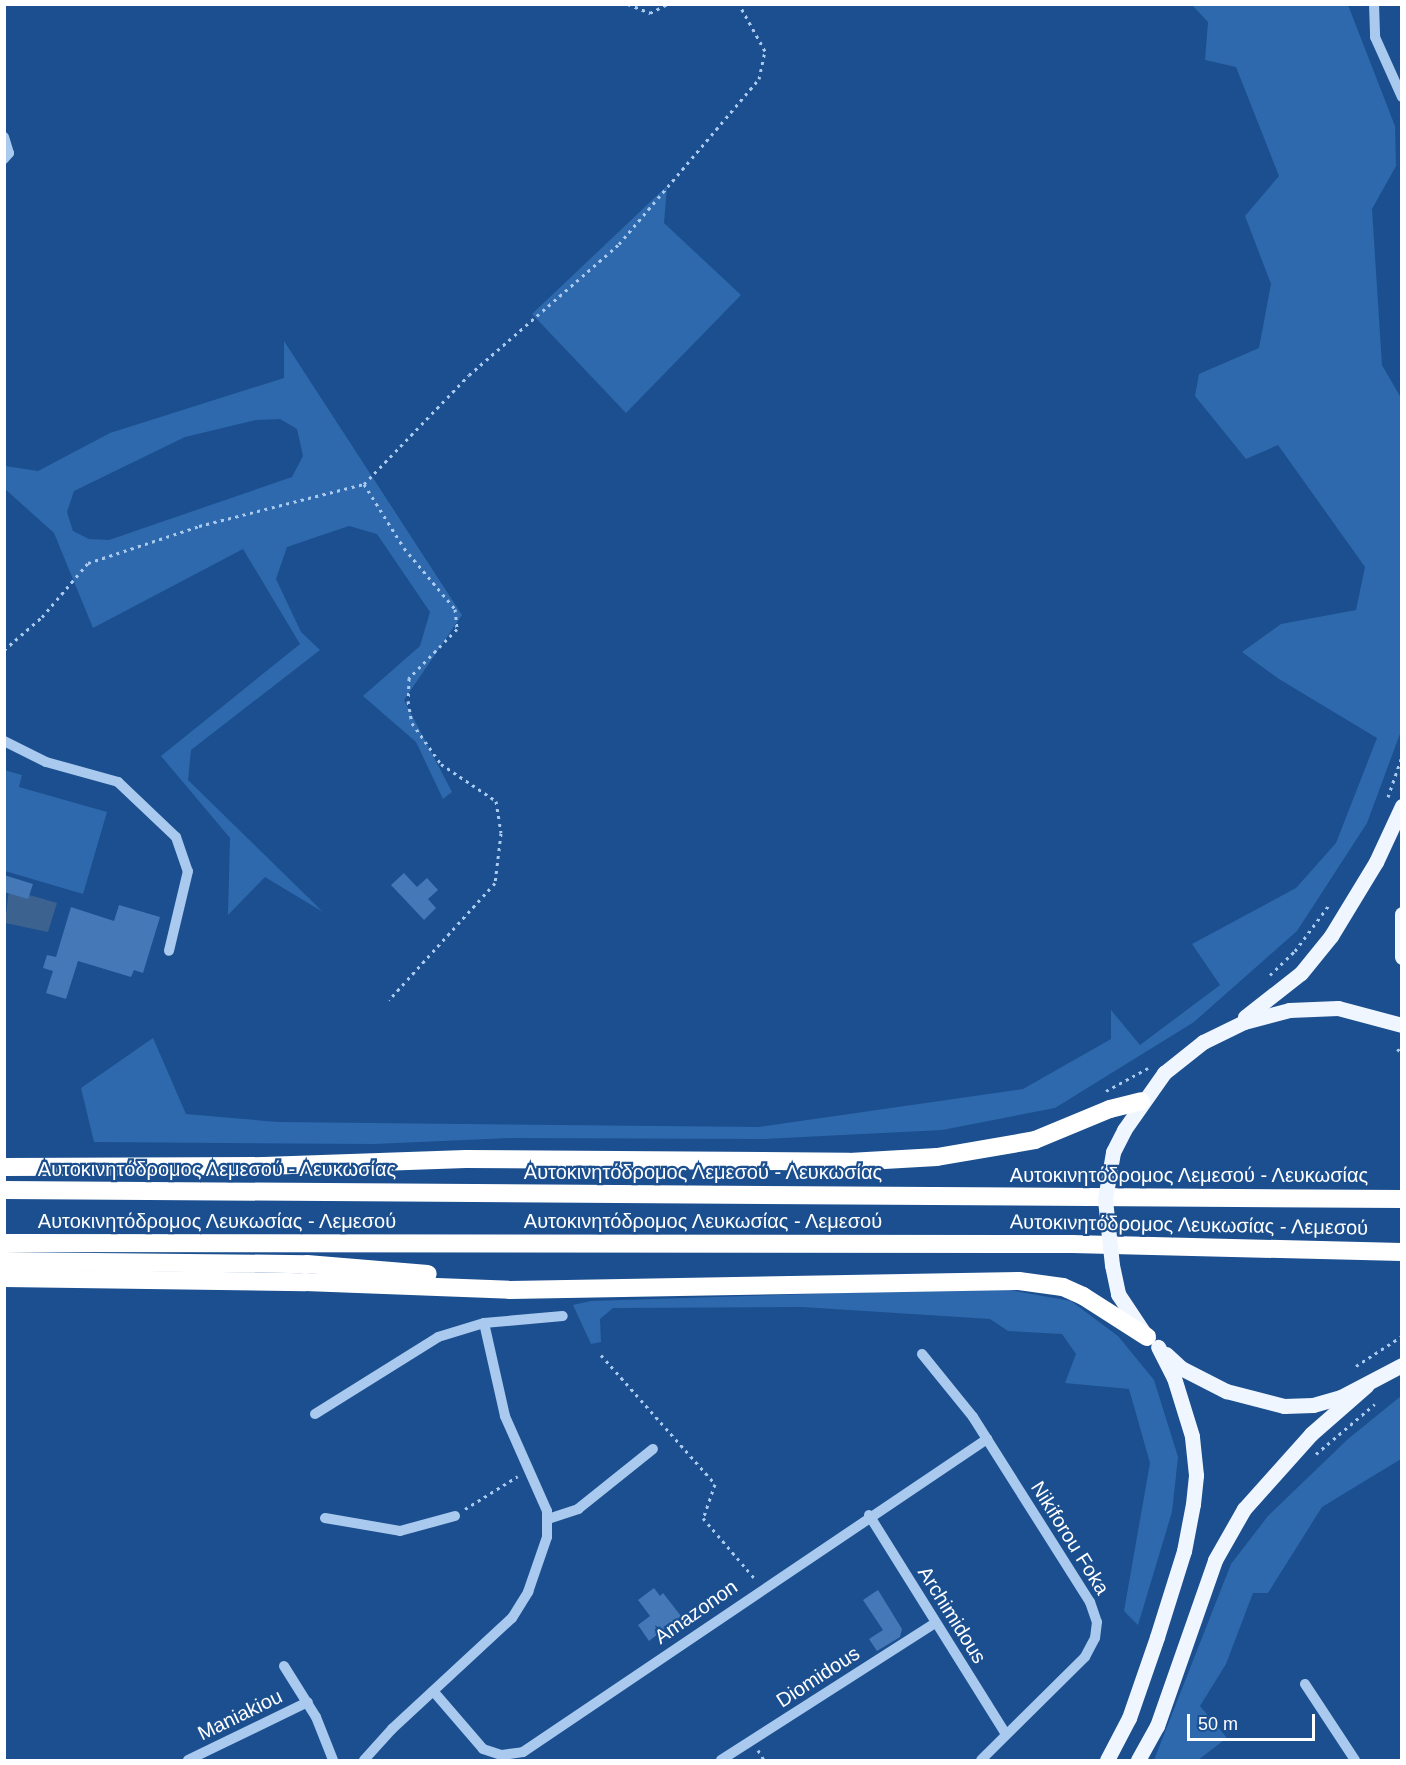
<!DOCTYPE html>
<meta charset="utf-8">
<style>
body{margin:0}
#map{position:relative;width:1406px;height:1765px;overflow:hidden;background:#1b4f8f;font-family:Arial,sans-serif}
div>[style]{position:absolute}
.green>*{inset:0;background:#2e69ad}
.water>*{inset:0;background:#3c6290}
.building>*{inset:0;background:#4478b7}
.path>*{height:3px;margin-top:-1.5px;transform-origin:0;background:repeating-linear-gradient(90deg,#a9c9ee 0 3px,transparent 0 7.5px)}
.minor>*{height:10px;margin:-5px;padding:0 5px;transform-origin:5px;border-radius:5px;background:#a9c9ee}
.major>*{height:15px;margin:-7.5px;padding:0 7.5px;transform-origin:7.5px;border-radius:7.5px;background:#f0f6ff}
.highway>*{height:18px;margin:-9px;padding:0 9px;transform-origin:9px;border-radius:9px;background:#fff}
.major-bridge>*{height:15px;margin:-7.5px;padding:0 7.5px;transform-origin:7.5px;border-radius:7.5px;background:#f0f6ff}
span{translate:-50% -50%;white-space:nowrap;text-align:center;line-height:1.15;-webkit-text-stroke:4.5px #1b4f8f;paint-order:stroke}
.street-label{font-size:20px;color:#fff}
.frame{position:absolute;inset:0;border:6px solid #fff;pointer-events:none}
.scale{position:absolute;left:1187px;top:1714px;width:128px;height:27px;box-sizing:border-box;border:3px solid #fff;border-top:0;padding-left:8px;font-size:18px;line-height:21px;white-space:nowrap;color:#fff;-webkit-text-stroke:4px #1b4f8f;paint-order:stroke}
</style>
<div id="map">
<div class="green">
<div style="clip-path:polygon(1192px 5px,1348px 5px,1395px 126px,1396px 166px,1372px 209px,1382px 365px,1401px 398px,1401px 731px,1367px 823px,1297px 931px,1194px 1022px,1055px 1108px,942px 1130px,764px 1139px,510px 1138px,374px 1144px,94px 1142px,81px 1088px,153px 1038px,186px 1114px,278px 1122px,759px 1127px,1023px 1089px,1111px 1039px,1111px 1010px,1140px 1045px,1220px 985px,1192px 944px,1296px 888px,1336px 843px,1377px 738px,1279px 679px,1242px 652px,1281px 624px,1356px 610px,1365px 567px,1278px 445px,1246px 459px,1195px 396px,1199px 374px,1259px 348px,1271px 284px,1245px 216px,1279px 176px,1236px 67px,1205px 60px,1208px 22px)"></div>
<div style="clip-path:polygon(667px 186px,664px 223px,741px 295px,626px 413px,532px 314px)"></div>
<div style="clip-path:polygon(evenodd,284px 341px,462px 615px,404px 700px,452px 792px,443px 799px,416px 742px,363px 696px,420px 646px,430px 612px,377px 534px,349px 526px,287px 547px,276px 579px,301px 632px,320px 650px,191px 750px,188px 780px,323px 912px,265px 877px,228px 915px,230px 838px,161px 756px,300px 644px,243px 549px,93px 628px,54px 533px,5px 489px,5px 466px,38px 471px,110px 433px,284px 378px,284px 341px,280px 419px,297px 429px,303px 456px,292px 477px,109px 540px,89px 539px,73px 531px,67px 512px,74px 491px,185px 437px,256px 420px,280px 419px)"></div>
<div style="clip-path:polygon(4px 770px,22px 775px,19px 787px,107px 812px,83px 894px,5px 871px)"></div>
<div style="clip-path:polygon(998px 1288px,1071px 1301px,1118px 1336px,1154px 1380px,1178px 1457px,1172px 1512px,1138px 1625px,1124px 1611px,1150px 1463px,1129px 1389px,1065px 1383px,1076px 1354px,1062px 1334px,1008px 1331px,990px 1319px,802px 1307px,613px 1308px,600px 1319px,601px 1342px,591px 1344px,573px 1305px,591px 1301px)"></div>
<div style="clip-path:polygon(1401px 1396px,1401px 1459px,1322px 1507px,1268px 1593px,1253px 1593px,1226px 1664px,1200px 1706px,1227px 1738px,1198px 1760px,1154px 1760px,1231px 1564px,1268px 1516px,1348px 1439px)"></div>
</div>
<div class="water">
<div style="clip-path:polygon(9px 889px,57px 903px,48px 932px,5px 923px)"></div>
</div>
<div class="building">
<div style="clip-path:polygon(404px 873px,417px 887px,427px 878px,438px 890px,428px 899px,436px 908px,424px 920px,391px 885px)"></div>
<div style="clip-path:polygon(4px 875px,33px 884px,28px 899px,4px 892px)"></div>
<div style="clip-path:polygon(119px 905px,160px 917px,143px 973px,134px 970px,131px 977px,78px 961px,66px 999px,46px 993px,53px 971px,43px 968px,47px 955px,56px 957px,71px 907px,114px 921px)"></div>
<div style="clip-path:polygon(654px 1588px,660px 1596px,663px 1593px,681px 1616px,649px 1641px,638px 1625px,650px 1616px,638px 1600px)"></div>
<div style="clip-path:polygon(878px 1590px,902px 1629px,900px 1637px,877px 1651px,869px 1639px,883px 1630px,863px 1600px)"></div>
</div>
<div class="path">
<div style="left:628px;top:4px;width:24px;rotate:22deg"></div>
<div style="left:650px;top:13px;width:20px;rotate:-27deg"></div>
<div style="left:364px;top:484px;width:151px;rotate:-46.1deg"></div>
<div style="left:469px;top:375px;width:199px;rotate:-41.1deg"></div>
<div style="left:619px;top:244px;width:216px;rotate:-49.7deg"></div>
<div style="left:759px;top:79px;width:29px;rotate:-78deg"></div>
<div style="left:765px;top:51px;width:54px;rotate:-119deg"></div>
<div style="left:4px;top:650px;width:50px;rotate:-41deg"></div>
<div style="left:42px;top:617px;width:71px;rotate:-49.6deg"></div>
<div style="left:88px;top:563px;width:117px;rotate:-18.4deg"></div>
<div style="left:199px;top:526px;width:170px;rotate:-14.3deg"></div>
<div style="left:364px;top:484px;width:75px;rotate:58deg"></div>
<div style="left:404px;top:548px;width:80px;rotate:50.1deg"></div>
<div style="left:455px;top:609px;width:20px;rotate:84deg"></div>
<div style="left:457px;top:629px;width:69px;rotate:134.4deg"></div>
<div style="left:409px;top:678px;width:23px;rotate:92deg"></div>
<div style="left:408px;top:701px;width:22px;rotate:80deg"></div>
<div style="left:412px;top:723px;width:50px;rotate:54.7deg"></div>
<div style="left:441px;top:764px;width:66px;rotate:33.9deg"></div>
<div style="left:496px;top:801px;width:32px;rotate:81deg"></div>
<div style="left:501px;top:833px;width:50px;rotate:96.8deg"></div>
<div style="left:495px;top:883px;width:158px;rotate:132.2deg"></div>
<div style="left:1388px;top:797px;width:43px;rotate:-71.1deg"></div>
<div style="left:1270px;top:975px;width:35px;rotate:-44deg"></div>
<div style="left:1295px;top:951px;width:57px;rotate:-53.5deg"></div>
<div style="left:1397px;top:1049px;width:6px;rotate:31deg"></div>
<div style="left:1106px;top:1091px;width:48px;rotate:-28.7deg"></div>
<div style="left:601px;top:1355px;width:172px;rotate:48.5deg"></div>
<div style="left:715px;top:1484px;width:36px;rotate:109deg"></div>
<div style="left:703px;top:1518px;width:82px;rotate:49.5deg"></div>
<div style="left:1356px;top:1366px;width:55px;rotate:-33.1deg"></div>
<div style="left:1316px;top:1454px;width:77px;rotate:-40.3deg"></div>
<div style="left:465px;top:1509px;width:62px;rotate:-31.9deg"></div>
<div style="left:758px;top:1750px;width:12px;rotate:59deg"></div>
</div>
<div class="minor">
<div style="left:1374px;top:4px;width:33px;rotate:88deg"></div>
<div style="left:1375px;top:37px;width:66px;rotate:65.8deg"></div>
<div style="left:4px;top:137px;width:17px;rotate:73deg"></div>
<div style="left:9px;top:153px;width:8px;rotate:130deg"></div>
<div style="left:4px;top:741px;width:47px;rotate:26.6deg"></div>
<div style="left:46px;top:762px;width:75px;rotate:15.5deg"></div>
<div style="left:118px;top:782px;width:80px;rotate:43.5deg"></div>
<div style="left:176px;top:837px;width:36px;rotate:71deg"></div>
<div style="left:188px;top:871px;width:82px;rotate:103.4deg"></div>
<div style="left:922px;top:1354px;width:81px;rotate:51deg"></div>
<div style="left:973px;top:1417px;width:219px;rotate:57.7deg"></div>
<div style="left:1090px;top:1602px;width:21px;rotate:71deg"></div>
<div style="left:1097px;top:1622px;width:16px;rotate:97deg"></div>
<div style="left:1095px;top:1638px;width:21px;rotate:118deg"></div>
<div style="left:1085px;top:1657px;width:146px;rotate:135.3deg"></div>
<div style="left:315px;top:1414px;width:145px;rotate:-32deg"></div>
<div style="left:438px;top:1337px;width:48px;rotate:-16.9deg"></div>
<div style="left:484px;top:1323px;width:79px;rotate:-5.1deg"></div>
<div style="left:869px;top:1515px;width:258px;rotate:58deg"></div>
<div style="left:325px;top:1518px;width:76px;rotate:9.8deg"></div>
<div style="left:400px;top:1531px;width:57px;rotate:-15.3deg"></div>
<div style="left:548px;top:1519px;width:32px;rotate:-18deg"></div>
<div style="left:578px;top:1509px;width:96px;rotate:-38.7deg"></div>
<div style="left:284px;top:1666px;width:60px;rotate:57.9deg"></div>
<div style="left:316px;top:1717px;width:46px;rotate:68.4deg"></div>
<div style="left:1305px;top:1684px;width:91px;rotate:56.7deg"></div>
<div style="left:434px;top:1692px;width:75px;rotate:49.3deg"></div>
<div style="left:483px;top:1749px;width:20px;rotate:18deg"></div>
<div style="left:502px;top:1755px;width:21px;rotate:-8deg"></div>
<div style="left:523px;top:1752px;width:560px;rotate:-34deg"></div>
<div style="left:188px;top:1760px;width:133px;rotate:-25.8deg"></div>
<div style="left:364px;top:1760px;width:42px;rotate:-47.9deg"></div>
<div style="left:392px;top:1729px;width:163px;rotate:-42.8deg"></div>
<div style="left:512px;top:1618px;width:31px;rotate:-58deg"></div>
<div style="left:528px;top:1592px;width:58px;rotate:-70.9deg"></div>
<div style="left:547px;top:1537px;width:26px;rotate:-90deg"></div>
<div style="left:547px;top:1511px;width:104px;rotate:-113.9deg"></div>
<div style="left:505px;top:1416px;width:95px;rotate:-102.7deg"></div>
<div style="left:721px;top:1760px;width:254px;rotate:-32.6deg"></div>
</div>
<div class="major">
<div style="left:1402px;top:914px;width:43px;rotate:90deg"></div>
<div style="left:1245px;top:1017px;width:71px;rotate:-38.2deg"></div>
<div style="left:1301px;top:973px;width:48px;rotate:-51deg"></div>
<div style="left:1331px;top:936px;width:87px;rotate:-58.7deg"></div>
<div style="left:1376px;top:862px;width:62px;rotate:-65.1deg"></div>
<div style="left:1124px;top:1130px;width:70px;rotate:-54.9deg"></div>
<div style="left:1164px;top:1073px;width:50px;rotate:-38.5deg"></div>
<div style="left:1203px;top:1042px;width:46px;rotate:-26deg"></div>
<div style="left:1244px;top:1022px;width:47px;rotate:-14.9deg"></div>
<div style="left:1289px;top:1010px;width:49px;rotate:-2.3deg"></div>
<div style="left:1338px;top:1008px;width:66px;rotate:14.9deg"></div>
<div style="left:1112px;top:1265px;width:30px;rotate:78deg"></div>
<div style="left:1118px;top:1294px;width:47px;rotate:56.3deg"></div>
<div style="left:1166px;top:1354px;width:21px;rotate:43deg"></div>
<div style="left:1181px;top:1368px;width:51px;rotate:27.1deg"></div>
<div style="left:1226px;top:1391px;width:60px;rotate:14.5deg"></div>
<div style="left:1284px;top:1406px;width:29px;rotate:-2deg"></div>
<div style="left:1313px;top:1405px;width:29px;rotate:-16deg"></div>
<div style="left:1341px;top:1397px;width:69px;rotate:-27.7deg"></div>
<div style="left:1107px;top:1760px;width:47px;rotate:-62.4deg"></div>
<div style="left:1129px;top:1718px;width:86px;rotate:-70.9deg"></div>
<div style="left:1157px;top:1637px;width:90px;rotate:-72.6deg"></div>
<div style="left:1184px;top:1551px;width:48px;rotate:-79.2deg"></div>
<div style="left:1193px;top:1504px;width:29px;rotate:-84deg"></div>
<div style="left:1196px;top:1475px;width:39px;rotate:-96deg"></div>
<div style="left:1192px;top:1436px;width:61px;rotate:-107.2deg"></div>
<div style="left:1174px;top:1378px;width:35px;rotate:-117deg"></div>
<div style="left:1138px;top:1760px;width:39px;rotate:-61deg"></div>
<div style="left:1157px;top:1726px;width:176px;rotate:-70.7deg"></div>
<div style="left:1215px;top:1560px;width:59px;rotate:-60.4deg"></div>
<div style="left:1244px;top:1509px;width:101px;rotate:-48.2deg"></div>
<div style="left:1311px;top:1434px;width:74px;rotate:-41.2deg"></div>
</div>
<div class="highway">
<div style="left:4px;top:1167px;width:260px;rotate:-0.2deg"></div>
<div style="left:264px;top:1166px;width:202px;rotate:-2deg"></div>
<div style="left:466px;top:1159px;width:383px;rotate:0.4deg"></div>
<div style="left:849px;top:1162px;width:88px;rotate:-3.3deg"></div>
<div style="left:937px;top:1157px;width:99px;rotate:-9.8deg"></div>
<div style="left:1035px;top:1140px;width:81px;rotate:-22.5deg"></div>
<div style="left:1110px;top:1109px;width:32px;rotate:-14deg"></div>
<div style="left:4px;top:1190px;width:1398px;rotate:0.37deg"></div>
<div style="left:4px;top:1243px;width:1068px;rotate:0.05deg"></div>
<div style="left:1072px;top:1244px;width:330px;rotate:1.4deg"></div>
<div style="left:4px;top:1261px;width:303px;rotate:0.6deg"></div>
<div style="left:307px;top:1264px;width:121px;rotate:4.7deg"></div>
<div style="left:4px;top:1278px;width:301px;rotate:0.8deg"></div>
<div style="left:305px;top:1282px;width:205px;rotate:2.2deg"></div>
<div style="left:510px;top:1290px;width:509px;rotate:-1.01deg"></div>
<div style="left:1019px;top:1281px;width:44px;rotate:7.8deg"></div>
<div style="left:1063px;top:1287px;width:22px;rotate:24deg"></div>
<div style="left:1083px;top:1296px;width:76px;rotate:32.6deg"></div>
</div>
<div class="major-bridge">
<div style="left:1112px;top:1265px;width:66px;rotate:-96.1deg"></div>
<div style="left:1105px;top:1199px;width:48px;rotate:-80.3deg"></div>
<div style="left:1113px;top:1152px;width:25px;rotate:-63deg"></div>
</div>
<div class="street-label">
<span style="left:217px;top:1169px">Αυτοκινητόδρομος Λεμεσού - Λευκωσίας</span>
<span style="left:703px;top:1172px">Αυτοκινητόδρομος Λεμεσού - Λευκωσίας</span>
<span style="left:1189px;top:1175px">Αυτοκινητόδρομος Λεμεσού - Λευκωσίας</span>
<span style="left:217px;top:1221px">Αυτοκινητόδρομος Λευκωσίας - Λεμεσού</span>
<span style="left:703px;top:1221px">Αυτοκινητόδρομος Λευκωσίας - Λεμεσού</span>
<span style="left:1189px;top:1225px;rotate:1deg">Αυτοκινητόδρομος Λευκωσίας - Λεμεσού</span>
<span style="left:1070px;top:1538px;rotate:58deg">Nikiforou Foka</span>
<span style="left:696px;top:1612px;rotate:-35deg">Amazonon</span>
<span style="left:952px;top:1615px;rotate:58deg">Archimidous</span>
<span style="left:818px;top:1677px;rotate:-33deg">Diomidous</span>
<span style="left:240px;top:1715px;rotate:-26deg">Maniakiou</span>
</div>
<div class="frame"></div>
<div class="scale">50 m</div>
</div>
